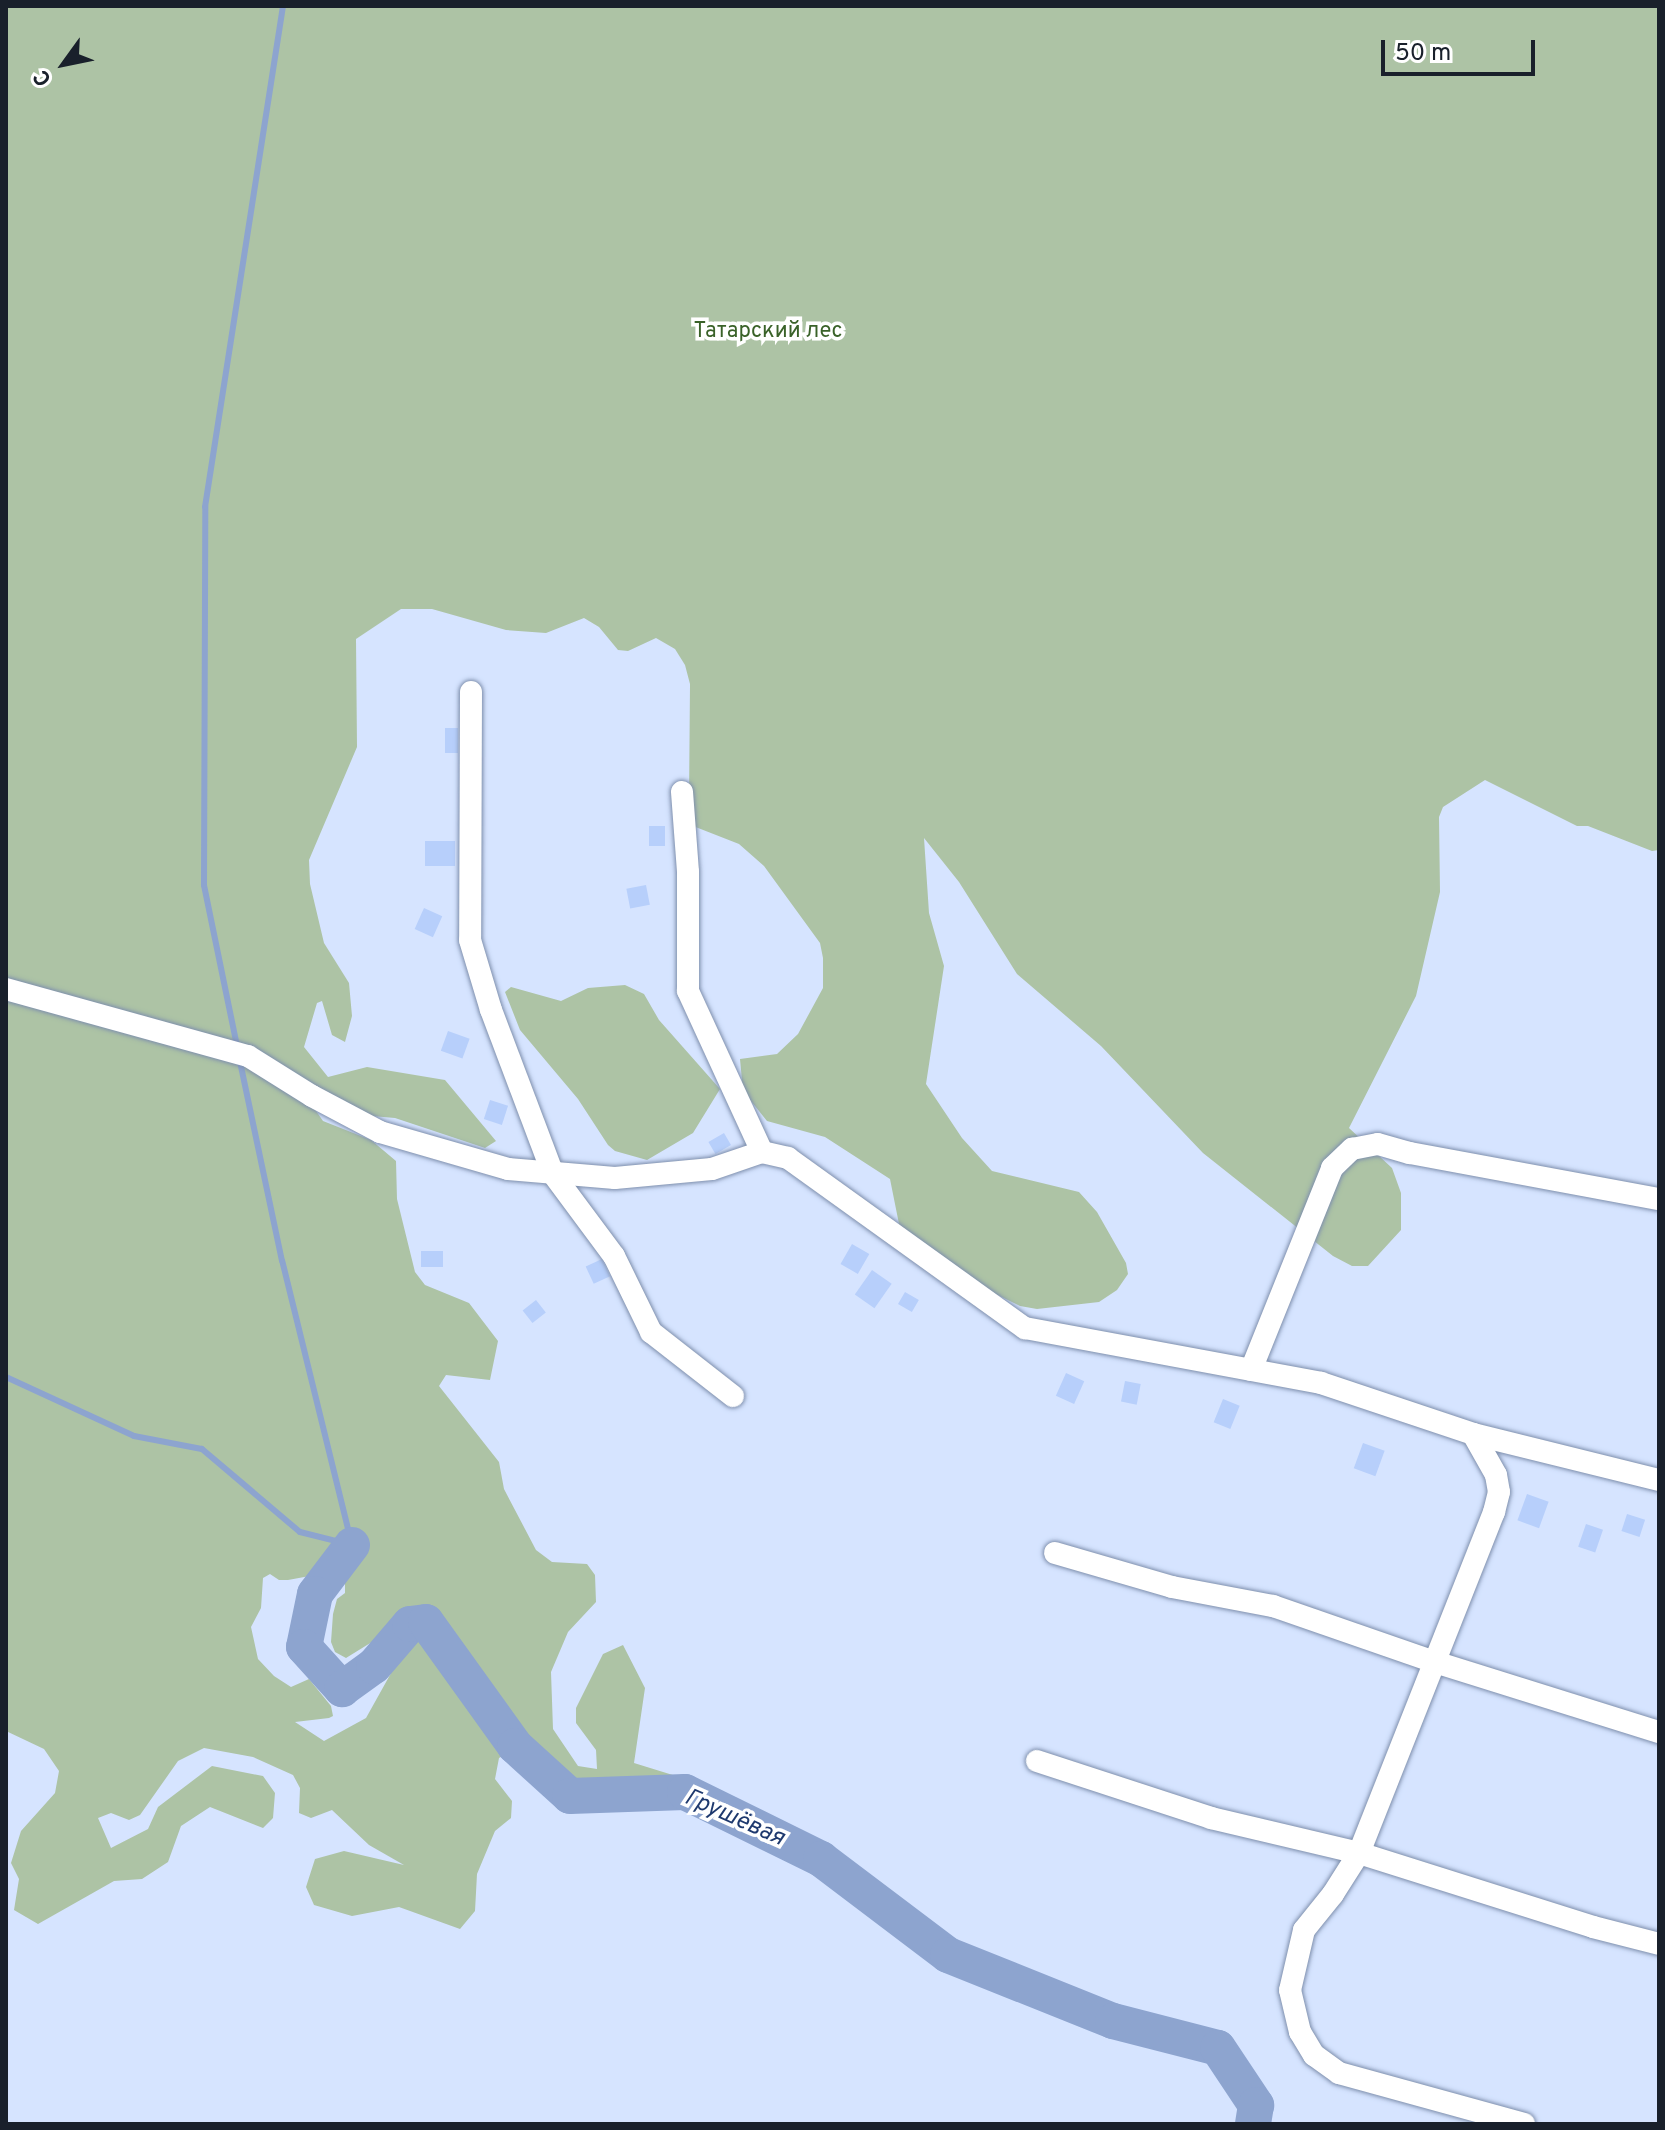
<!DOCTYPE html>
<meta charset="utf-8">
<style>
body{margin:0}
#map{position:relative;width:1665px;height:2130px;overflow:hidden;background:#d6e4ff;font-family:Overpass,sans-serif}
div>[style]{position:absolute}
.green>*{inset:0;background:#adc3a5}
.stream>*{height:6px;margin:-3px;padding:0 3px;transform-origin:3px;border-radius:3px;background:#8da4cf}
.river>*{height:36px;margin:-18px;padding:0 18px;transform-origin:18px;border-radius:18px;background:#8da4cf}
.building>*{inset:0;background:#b7cffb;transform-origin:0 0}
.roads{filter:drop-shadow(0 0 2px #7e8fad) drop-shadow(0 0 2px #7e8fad)}
.street>*{height:22px;margin:-11px;padding:0 11px;transform-origin:11px;border-radius:11px;background:#fff}
span{translate:-50% -50%;white-space:nowrap;text-align:center;line-height:1.15;-webkit-text-stroke:7px #fff;paint-order:stroke}
.park-label{font-size:22px;color:#3a6229}
.water-label{font-size:24px;color:#1e396e;font-style:italic}
.frame{position:absolute;inset:0;border:8px solid #19202b;pointer-events:none}
.north{position:absolute;left:24px;top:24px;width:80px;height:80px;-webkit-text-stroke:6px #fff;paint-order:stroke;rotate:237deg;font-size:22px;font-weight:700;line-height:32px;text-align:center;color:#19202b}
.north::after{content:'';display:block;margin:auto;width:28px;height:36px;background:#19202b;clip-path:polygon(50% 0,100% 100%,50% 72%,0 100%)}
.scale{position:absolute;left:1381px;top:40px;width:154px;height:36px;box-sizing:border-box;border:4px solid #19202b;border-top:0;padding-left:10px;font-size:24px;line-height:28px;white-space:nowrap;color:#19202b;-webkit-text-stroke:6px #fff;paint-order:stroke}
</style>
<div id="map">
<div class="green">
<div style="clip-path:polygon(evenodd,6px 6px,1659px 6px,1659px 850px,1652px 851px,1588px 826px,1577px 826px,1485px 780px,1443px 807px,1439px 817px,1440px 892px,1416px 996px,1349px 1128px,1392px 1168px,1401px 1193px,1401px 1230px,1368px 1266px,1352px 1266px,1333px 1256px,1203px 1153px,1101px 1046px,1017px 974px,959px 882px,924px 838px,929px 913px,944px 966px,926px 1084px,962px 1138px,992px 1171px,1079px 1192px,1097px 1212px,1126px 1263px,1128px 1274px,1117px 1290px,1099px 1302px,1037px 1309px,1020px 1306px,904px 1249px,890px 1179px,825px 1137px,767px 1121px,743px 1091px,740px 1059px,777px 1054px,798px 1034px,823px 988px,823px 958px,820px 943px,764px 866px,739px 844px,693px 826px,689px 801px,690px 684px,685px 665px,675px 649px,656px 638px,628px 651px,618px 650px,599px 627px,584px 618px,546px 633px,506px 630px,432px 609px,401px 609px,356px 639px,357px 747px,309px 860px,310px 884px,324px 943px,349px 983px,352px 1016px,345px 1042px,332px 1035px,322px 1001px,317px 1003px,304px 1047px,328px 1077px,367px 1067px,445px 1080px,496px 1141px,485px 1148px,395px 1118px,349px 1114px,298px 1085px,323px 1121px,371px 1140px,396px 1161px,397px 1199px,415px 1272px,425px 1285px,469px 1303px,498px 1341px,490px 1380px,446px 1375px,439px 1386px,499px 1462px,504px 1489px,536px 1550px,552px 1562px,587px 1564px,595px 1575px,596px 1602px,568px 1632px,551px 1672px,553px 1729px,578px 1766px,597px 1769px,596px 1750px,576px 1723px,576px 1708px,603px 1654px,623px 1645px,645px 1688px,634px 1763px,676px 1776px,673px 1799px,663px 1806px,607px 1784px,583px 1798px,553px 1798px,508px 1753px,499px 1758px,495px 1779px,512px 1801px,511px 1818px,495px 1831px,477px 1874px,475px 1911px,460px 1929px,399px 1907px,352px 1916px,314px 1905px,306px 1887px,315px 1859px,344px 1851px,404px 1865px,369px 1845px,332px 1810px,311px 1818px,299px 1813px,300px 1788px,293px 1775px,253px 1757px,204px 1748px,178px 1761px,140px 1815px,129px 1820px,111px 1813px,98px 1818px,111px 1848px,148px 1829px,158px 1807px,212px 1766px,263px 1776px,275px 1793px,273px 1818px,263px 1828px,210px 1807px,181px 1826px,168px 1862px,142px 1879px,114px 1881px,38px 1924px,14px 1910px,19px 1879px,11px 1863px,21px 1831px,55px 1793px,59px 1771px,44px 1749px,6px 1731px,6px 6px,326px 1573px,345px 1582px,345px 1593px,337px 1599px,333px 1614px,331px 1642px,335px 1652px,346px 1658px,380px 1637px,395px 1644px,400px 1657px,366px 1718px,324px 1741px,295px 1722px,329px 1718px,333px 1716px,331px 1706px,309px 1679px,291px 1687px,274px 1676px,258px 1659px,251px 1627px,261px 1608px,263px 1578px,270px 1574px,279px 1580px,288px 1580px,326px 1573px)"></div>
<div style="clip-path:polygon(625px 985px,644px 994px,659px 1020px,720px 1089px,693px 1133px,647px 1160px,615px 1151px,608px 1145px,578px 1099px,520px 1030px,505px 992px,511px 987px,561px 1001px,588px 988px)"></div>
</div>
<div class="stream">
<div style="left:237px;top:1046px;width:164px;rotate:-101.6deg"></div>
<div style="left:204px;top:885px;width:378px;rotate:-89.8deg"></div>
<div style="left:205px;top:507px;width:507px;rotate:-81.15deg"></div>
<div style="left:6px;top:1377px;width:141px;rotate:24.7deg"></div>
<div style="left:134px;top:1436px;width:69px;rotate:10.8deg"></div>
<div style="left:202px;top:1449px;width:128px;rotate:40.3deg"></div>
<div style="left:300px;top:1532px;width:54px;rotate:14deg"></div>
<div style="left:352px;top:1545px;width:292px;rotate:-103.8deg"></div>
<div style="left:282px;top:1261px;width:208px;rotate:-101.9deg"></div>
</div>
<div class="river">
<div style="left:352px;top:1545px;width:61px;rotate:127.1deg"></div>
<div style="left:315px;top:1594px;width:54px;rotate:101.7deg"></div>
<div style="left:304px;top:1647px;width:57px;rotate:47.9deg"></div>
<div style="left:342px;top:1689px;width:39px;rotate:-36deg"></div>
<div style="left:374px;top:1666px;width:55px;rotate:-49.4deg"></div>
<div style="left:410px;top:1624px;width:16px;rotate:-7deg"></div>
<div style="left:426px;top:1622px;width:153px;rotate:54.3deg"></div>
<div style="left:515px;top:1746px;width:74px;rotate:42.3deg"></div>
<div style="left:570px;top:1796px;width:115px;rotate:-2deg"></div>
<div style="left:685px;top:1792px;width:152px;rotate:26.2deg"></div>
<div style="left:821px;top:1859px;width:159px;rotate:37.1deg"></div>
<div style="left:948px;top:1955px;width:178px;rotate:21.8deg"></div>
<div style="left:1113px;top:2021px;width:108px;rotate:14.4deg"></div>
<div style="left:1218px;top:2048px;width:69px;rotate:56.3deg"></div>
<div style="left:1256px;top:2105px;width:19px;rotate:99deg"></div>
</div>
<div class="building">
<div style="left:445px;top:728px;width:13px;height:25px"></div>
<div style="left:649px;top:826px;width:16px;height:20px"></div>
<div style="left:425px;top:841px;width:30px;height:25px"></div>
<div style="left:646px;top:885px;width:20px;height:20px;rotate:79deg"></div>
<div style="left:424px;top:908px;width:20px;height:23px;rotate:24deg"></div>
<div style="left:448px;top:1031px;width:23px;height:21px;rotate:20deg"></div>
<div style="left:490px;top:1100px;width:19px;height:20px;rotate:18deg"></div>
<div style="left:724px;top:1133px;width:14px;height:18px;rotate:60deg"></div>
<div style="left:852px;top:1244px;width:20px;height:23px;rotate:30deg"></div>
<div style="left:443px;top:1251px;width:16px;height:22px;rotate:90deg"></div>
<div style="left:602px;top:1259px;width:19px;height:18px;rotate:65deg"></div>
<div style="left:872px;top:1270px;width:24px;height:30px;rotate:35deg"></div>
<div style="left:905px;top:1292px;width:16px;height:14px;rotate:30deg"></div>
<div style="left:536px;top:1300px;width:16px;height:17px;rotate:52deg"></div>
<div style="left:1066px;top:1373px;width:20px;height:25px;rotate:24deg"></div>
<div style="left:1125px;top:1381px;width:16px;height:21px;rotate:11deg"></div>
<div style="left:1223px;top:1399px;width:18px;height:25px;rotate:22deg"></div>
<div style="left:1363px;top:1443px;width:23px;height:27px;rotate:20deg"></div>
<div style="left:1527px;top:1494px;width:23px;height:28px;rotate:20deg"></div>
<div style="left:1627px;top:1514px;width:19px;height:18px;rotate:18deg"></div>
<div style="left:1586px;top:1524px;width:18px;height:24px;rotate:19deg"></div>
</div>
<div class="roads">
<div class="street">
<div style="left:471px;top:692px;width:248px;rotate:90.2deg"></div>
<div style="left:470px;top:940px;width:73px;rotate:73.3deg"></div>
<div style="left:491px;top:1010px;width:175px;rotate:69.3deg"></div>
<div style="left:553px;top:1174px;width:102px;rotate:53.4deg"></div>
<div style="left:614px;top:1256px;width:85px;rotate:64deg"></div>
<div style="left:651px;top:1332px;width:104px;rotate:38deg"></div>
<div style="left:682px;top:792px;width:80px;rotate:85.7deg"></div>
<div style="left:688px;top:872px;width:119px;rotate:90deg"></div>
<div style="left:688px;top:991px;width:177px;rotate:65.3deg"></div>
<div style="left:6px;top:989px;width:251px;rotate:15.5deg"></div>
<div style="left:248px;top:1056px;width:75px;rotate:32deg"></div>
<div style="left:312px;top:1096px;width:77px;rotate:27.9deg"></div>
<div style="left:380px;top:1132px;width:133px;rotate:16.1deg"></div>
<div style="left:508px;top:1169px;width:107px;rotate:4.8deg"></div>
<div style="left:615px;top:1178px;width:97px;rotate:-5.3deg"></div>
<div style="left:712px;top:1169px;width:53px;rotate:-18.8deg"></div>
<div style="left:762px;top:1152px;width:27px;rotate:13deg"></div>
<div style="left:788px;top:1158px;width:292px;rotate:35.7deg"></div>
<div style="left:1025px;top:1328px;width:301px;rotate:10.5deg"></div>
<div style="left:1321px;top:1383px;width:160px;rotate:18.5deg"></div>
<div style="left:1473px;top:1434px;width:192px;rotate:13.9deg"></div>
<div style="left:1251px;top:1370px;width:218px;rotate:-68.1deg"></div>
<div style="left:1332px;top:1168px;width:28px;rotate:-44deg"></div>
<div style="left:1352px;top:1149px;width:26px;rotate:-11deg"></div>
<div style="left:1378px;top:1144px;width:33px;rotate:16deg"></div>
<div style="left:1410px;top:1153px;width:253px;rotate:10.5deg"></div>
<div style="left:1473px;top:1434px;width:47px;rotate:60.7deg"></div>
<div style="left:1496px;top:1475px;width:17px;rotate:80deg"></div>
<div style="left:1499px;top:1492px;width:21px;rotate:104deg"></div>
<div style="left:1494px;top:1512px;width:367px;rotate:111.6deg"></div>
<div style="left:1359px;top:1853px;width:49px;rotate:122.4deg"></div>
<div style="left:1333px;top:1894px;width:46px;rotate:128.9deg"></div>
<div style="left:1304px;top:1930px;width:62px;rotate:103.1deg"></div>
<div style="left:1290px;top:1990px;width:43px;rotate:76.6deg"></div>
<div style="left:1300px;top:2032px;width:27px;rotate:59deg"></div>
<div style="left:1314px;top:2055px;width:31px;rotate:36deg"></div>
<div style="left:1339px;top:2073px;width:192px;rotate:15.4deg"></div>
<div style="left:1055px;top:1553px;width:122px;rotate:16.2deg"></div>
<div style="left:1172px;top:1587px;width:103px;rotate:10.7deg"></div>
<div style="left:1273px;top:1606px;width:171px;rotate:19.1deg"></div>
<div style="left:1435px;top:1662px;width:235px;rotate:17.4deg"></div>
<div style="left:1037px;top:1761px;width:183px;rotate:18.1deg"></div>
<div style="left:1211px;top:1818px;width:152px;rotate:13.3deg"></div>
<div style="left:1359px;top:1853px;width:245px;rotate:17.5deg"></div>
<div style="left:1593px;top:1927px;width:68px;rotate:14.4deg"></div>
</div>
</div>
<div class="park-label">
<span style="left:768px;top:332px">Татарский лес</span>
</div>
<div class="water-label">
<span style="left:734px;top:1819px;rotate:24deg">Грушёвая</span>
</div>
<div class="frame"></div>
<div class="north">С</div>
<div class="scale">50 m</div>
</div>
